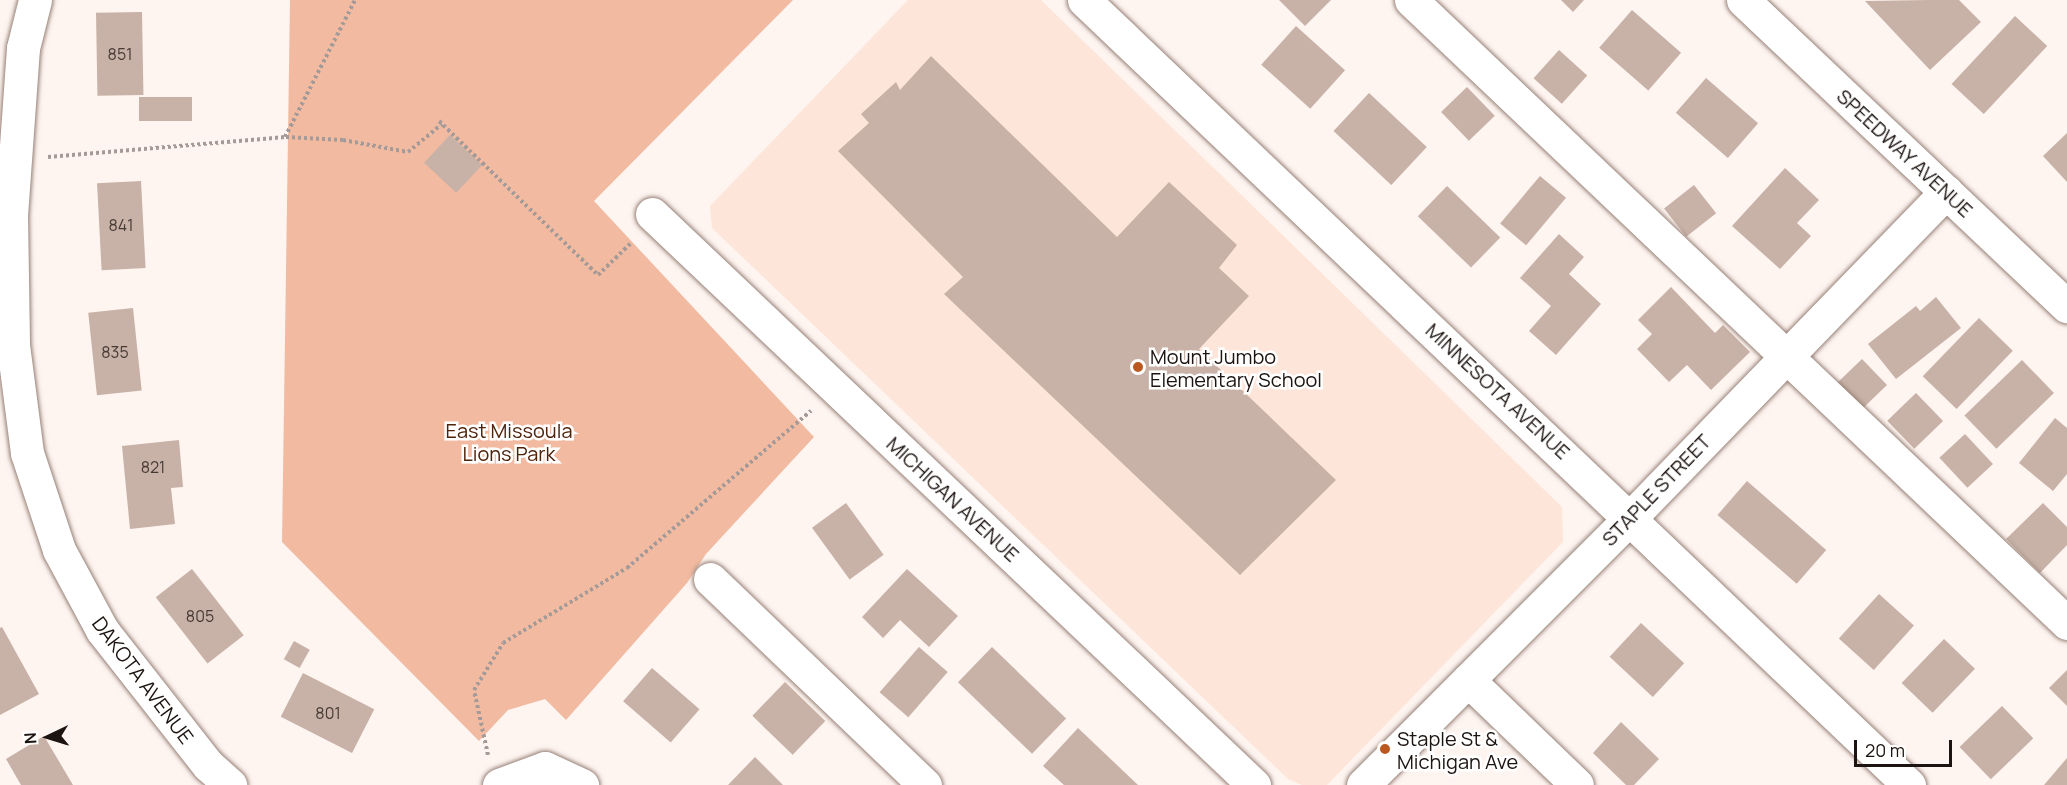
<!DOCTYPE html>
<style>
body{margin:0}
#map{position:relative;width:2067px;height:785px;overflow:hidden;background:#fef4f0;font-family:Manrope,sans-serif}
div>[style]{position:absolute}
.built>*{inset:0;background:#fee5d9}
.green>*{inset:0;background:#f1baa1}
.building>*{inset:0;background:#c8b1a7;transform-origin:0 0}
.path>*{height:4px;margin-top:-2px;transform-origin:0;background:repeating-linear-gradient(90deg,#a49b98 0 3px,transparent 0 6px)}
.roads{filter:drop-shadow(0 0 2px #968177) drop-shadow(0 0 2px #968177)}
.minor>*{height:33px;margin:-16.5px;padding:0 16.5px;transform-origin:16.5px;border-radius:16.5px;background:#fff}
.dots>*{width:16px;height:16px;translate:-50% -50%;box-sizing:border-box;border:3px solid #fff;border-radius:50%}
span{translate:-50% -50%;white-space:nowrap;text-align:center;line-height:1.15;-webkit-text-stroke:5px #fff;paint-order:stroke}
.number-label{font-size:16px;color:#473b36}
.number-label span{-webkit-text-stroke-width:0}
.street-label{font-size:20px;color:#1c1411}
.poi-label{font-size:20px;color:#1c1411}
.left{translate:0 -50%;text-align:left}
.park-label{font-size:20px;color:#50230b}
.north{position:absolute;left:18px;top:707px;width:60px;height:60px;-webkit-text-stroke:4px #fff;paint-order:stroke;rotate:266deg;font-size:16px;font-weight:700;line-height:24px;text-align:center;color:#1c1411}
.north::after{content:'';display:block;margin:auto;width:21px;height:27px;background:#1c1411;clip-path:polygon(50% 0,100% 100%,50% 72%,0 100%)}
.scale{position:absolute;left:1854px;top:740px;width:98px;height:27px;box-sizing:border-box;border:3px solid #1c1411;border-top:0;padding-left:8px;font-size:18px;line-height:21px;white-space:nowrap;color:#1c1411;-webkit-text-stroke:4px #fff;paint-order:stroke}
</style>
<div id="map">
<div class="built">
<div style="clip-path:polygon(908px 0,1041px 0,1562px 507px,1563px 542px,1327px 785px,1302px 785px,1288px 779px,712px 228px,710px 206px)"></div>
</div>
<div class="green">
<div style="clip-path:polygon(290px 0,793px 0,594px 201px,814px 437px,706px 554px,687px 583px,566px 720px,545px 699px,508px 710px,479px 741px,282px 542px)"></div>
</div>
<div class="building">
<div style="clip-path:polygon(1279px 0,1331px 0,1305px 26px)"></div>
<div style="clip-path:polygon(1561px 0,1584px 0,1573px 12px)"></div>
<div style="clip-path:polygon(1928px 0,1959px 0,1981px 22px,1930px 70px,1865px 1px)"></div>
<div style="left:1632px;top:10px;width:65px;height:50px;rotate:41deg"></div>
<div style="left:142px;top:12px;width:83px;height:46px;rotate:89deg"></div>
<div style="left:2015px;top:16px;width:44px;height:93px;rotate:43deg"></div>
<div style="left:1296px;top:26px;width:66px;height:52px;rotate:42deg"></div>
<div style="left:1559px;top:50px;width:38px;height:38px;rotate:42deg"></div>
<div style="clip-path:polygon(931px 56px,1117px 237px,1169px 182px,1237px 245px,1219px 268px,1249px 296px,1199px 349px,1336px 480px,1240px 575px,944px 294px,963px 277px,838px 151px,869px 123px,861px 114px,896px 82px,900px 90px)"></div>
<div style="left:1706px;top:78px;width:69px;height:46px;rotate:41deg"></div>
<div style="left:1467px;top:87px;width:40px;height:36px;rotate:46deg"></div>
<div style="left:1369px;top:93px;width:79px;height:52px;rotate:43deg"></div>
<div style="left:192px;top:97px;width:24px;height:53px;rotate:90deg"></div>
<div style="clip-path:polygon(2067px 133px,2067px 182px,2043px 156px)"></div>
<div style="left:450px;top:135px;width:44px;height:38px;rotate:43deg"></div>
<div style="clip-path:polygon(1785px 168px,1819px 200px,1797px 223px,1811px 236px,1780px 269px,1732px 226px)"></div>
<div style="left:1540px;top:176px;width:34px;height:62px;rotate:40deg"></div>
<div style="left:141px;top:181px;width:87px;height:44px;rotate:87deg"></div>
<div style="left:1694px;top:185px;width:36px;height:38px;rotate:52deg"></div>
<div style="left:1447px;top:186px;width:74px;height:42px;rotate:44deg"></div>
<div style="clip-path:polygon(1559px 234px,1584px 257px,1569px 274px,1601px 304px,1556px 355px,1529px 331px,1551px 306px,1520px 278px)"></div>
<div style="clip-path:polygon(1671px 287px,1715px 333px,1723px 325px,1750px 352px,1711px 390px,1687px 365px,1669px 382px,1637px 349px,1652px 334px,1638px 320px)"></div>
<div style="clip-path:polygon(1936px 297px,1961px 328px,1896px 379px,1868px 344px,1916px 306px,1920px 311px)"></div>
<div style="left:133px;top:308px;width:83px;height:45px;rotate:84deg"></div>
<div style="left:1979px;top:318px;width:47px;height:81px;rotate:44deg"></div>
<div style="left:1862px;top:359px;width:36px;height:35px;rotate:46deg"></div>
<div style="left:2022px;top:360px;width:46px;height:80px;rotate:46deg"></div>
<div style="left:1916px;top:393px;width:39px;height:40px;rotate:46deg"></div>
<div style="clip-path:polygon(2055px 418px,2067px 428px,2067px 474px,2053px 491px,2019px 463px)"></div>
<div style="left:1965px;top:434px;width:41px;height:35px;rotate:47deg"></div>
<div style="clip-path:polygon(179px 440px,183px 487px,171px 488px,175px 524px,130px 529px,122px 446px)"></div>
<div style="left:1747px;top:481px;width:105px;height:45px;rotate:41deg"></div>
<div style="left:846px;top:503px;width:64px;height:42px;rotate:54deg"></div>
<div style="clip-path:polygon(2043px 503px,2067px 527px,2067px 545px,2040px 573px,2006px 539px)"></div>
<div style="left:192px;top:569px;width:84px;height:46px;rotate:52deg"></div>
<div style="clip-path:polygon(907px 569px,958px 616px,929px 647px,900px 620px,883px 638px,862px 617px)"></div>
<div style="left:1879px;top:594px;width:47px;height:60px;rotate:42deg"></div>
<div style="left:1641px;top:623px;width:59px;height:46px;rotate:43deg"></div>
<div style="clip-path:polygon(2px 627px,39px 694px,0 715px,0 628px)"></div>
<div style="left:1944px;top:639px;width:43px;height:61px;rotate:44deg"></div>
<div style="left:294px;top:641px;width:18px;height:21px;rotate:29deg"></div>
<div style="left:919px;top:647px;width:38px;height:60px;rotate:41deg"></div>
<div style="left:992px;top:647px;width:103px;height:49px;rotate:44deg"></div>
<div style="left:652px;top:668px;width:63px;height:44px;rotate:41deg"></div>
<div style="clip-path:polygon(2067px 670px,2067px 706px,2049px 688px)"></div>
<div style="left:303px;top:673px;width:80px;height:49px;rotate:27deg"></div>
<div style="left:785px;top:682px;width:56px;height:47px;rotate:44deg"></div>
<div style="left:2002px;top:706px;width:45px;height:59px;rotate:46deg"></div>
<div style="clip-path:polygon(1621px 722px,1659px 759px,1634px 785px,1626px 785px,1593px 753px)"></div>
<div style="clip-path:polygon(1078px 728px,1138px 785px,1064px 785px,1043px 766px)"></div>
<div style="clip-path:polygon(44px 736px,73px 785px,21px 785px,6px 759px)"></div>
<div style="clip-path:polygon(755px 757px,783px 785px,728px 785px)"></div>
<div style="clip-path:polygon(2067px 758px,2067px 785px,2044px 785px)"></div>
</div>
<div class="path">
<div style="left:439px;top:121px;width:221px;rotate:44.1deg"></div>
<div style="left:598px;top:275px;width:47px;rotate:-44.1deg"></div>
<div style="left:286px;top:137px;width:57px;rotate:3deg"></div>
<div style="left:343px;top:140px;width:66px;rotate:10.5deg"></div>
<div style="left:408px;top:152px;width:44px;rotate:-39.5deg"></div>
<div style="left:48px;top:157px;width:238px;rotate:-4.8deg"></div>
<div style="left:285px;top:137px;width:154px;rotate:-62.9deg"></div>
<div style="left:488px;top:755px;width:66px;rotate:-102.2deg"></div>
<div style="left:474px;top:690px;width:55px;rotate:-58.3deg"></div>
<div style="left:503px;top:643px;width:145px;rotate:-31.2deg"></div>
<div style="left:627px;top:568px;width:242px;rotate:-40.5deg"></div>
</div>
<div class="roads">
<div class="minor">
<div style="left:35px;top:0;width:49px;rotate:104deg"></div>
<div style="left:23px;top:48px;width:166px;rotate:94.1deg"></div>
<div style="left:11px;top:214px;width:131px;rotate:89.1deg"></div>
<div style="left:13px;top:345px;width:109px;rotate:82.6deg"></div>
<div style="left:27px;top:453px;width:102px;rotate:71.7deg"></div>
<div style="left:59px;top:550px;width:91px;rotate:61.7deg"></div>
<div style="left:102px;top:630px;width:172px;rotate:51.9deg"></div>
<div style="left:208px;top:765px;width:30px;rotate:42deg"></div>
<div style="left:1084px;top:0;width:1139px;rotate:43.58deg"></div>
<div style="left:1411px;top:0;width:905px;rotate:43.52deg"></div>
<div style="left:1743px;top:0;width:446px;rotate:43.4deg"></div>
<div style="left:652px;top:214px;width:830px;rotate:43.49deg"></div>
<div style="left:710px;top:579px;width:298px;rotate:43.8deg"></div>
<div style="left:1468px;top:680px;width:151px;rotate:43.9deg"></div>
<div style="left:499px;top:785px;width:49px;rotate:-20.3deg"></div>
<div style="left:545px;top:768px;width:41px;rotate:24.7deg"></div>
<div style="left:1363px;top:785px;width:379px;rotate:-45deg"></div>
<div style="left:1631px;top:517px;width:453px;rotate:-45.9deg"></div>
</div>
</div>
<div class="dots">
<div style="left:1138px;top:367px;background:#bb581f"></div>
<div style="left:1385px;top:749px;background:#bb581f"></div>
</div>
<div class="number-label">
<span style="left:120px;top:54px">851</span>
<span style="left:121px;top:225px">841</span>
<span style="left:115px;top:352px">835</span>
<span style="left:153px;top:467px">821</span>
<span style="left:200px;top:616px">805</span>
<span style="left:328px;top:713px">801</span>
</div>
<div class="street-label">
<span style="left:1905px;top:153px;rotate:43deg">SPEEDWAY AVENUE</span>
<span style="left:1498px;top:391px;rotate:43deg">MINNESOTA AVENUE</span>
<span style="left:1656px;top:490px;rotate:-46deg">STAPLE STREET</span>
<span style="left:953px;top:499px;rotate:43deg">MICHIGAN AVENUE</span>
<span style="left:143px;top:680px;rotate:53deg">DAKOTA AVENUE</span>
</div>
<div class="poi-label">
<span class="left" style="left:1150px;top:368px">Mount Jumbo<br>Elementary School</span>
<span class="left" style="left:1397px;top:750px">Staple St &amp;<br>Michigan Ave</span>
</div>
<div class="park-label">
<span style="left:509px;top:442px">East Missoula<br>Lions Park</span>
</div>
<div class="north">N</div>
<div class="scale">20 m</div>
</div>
